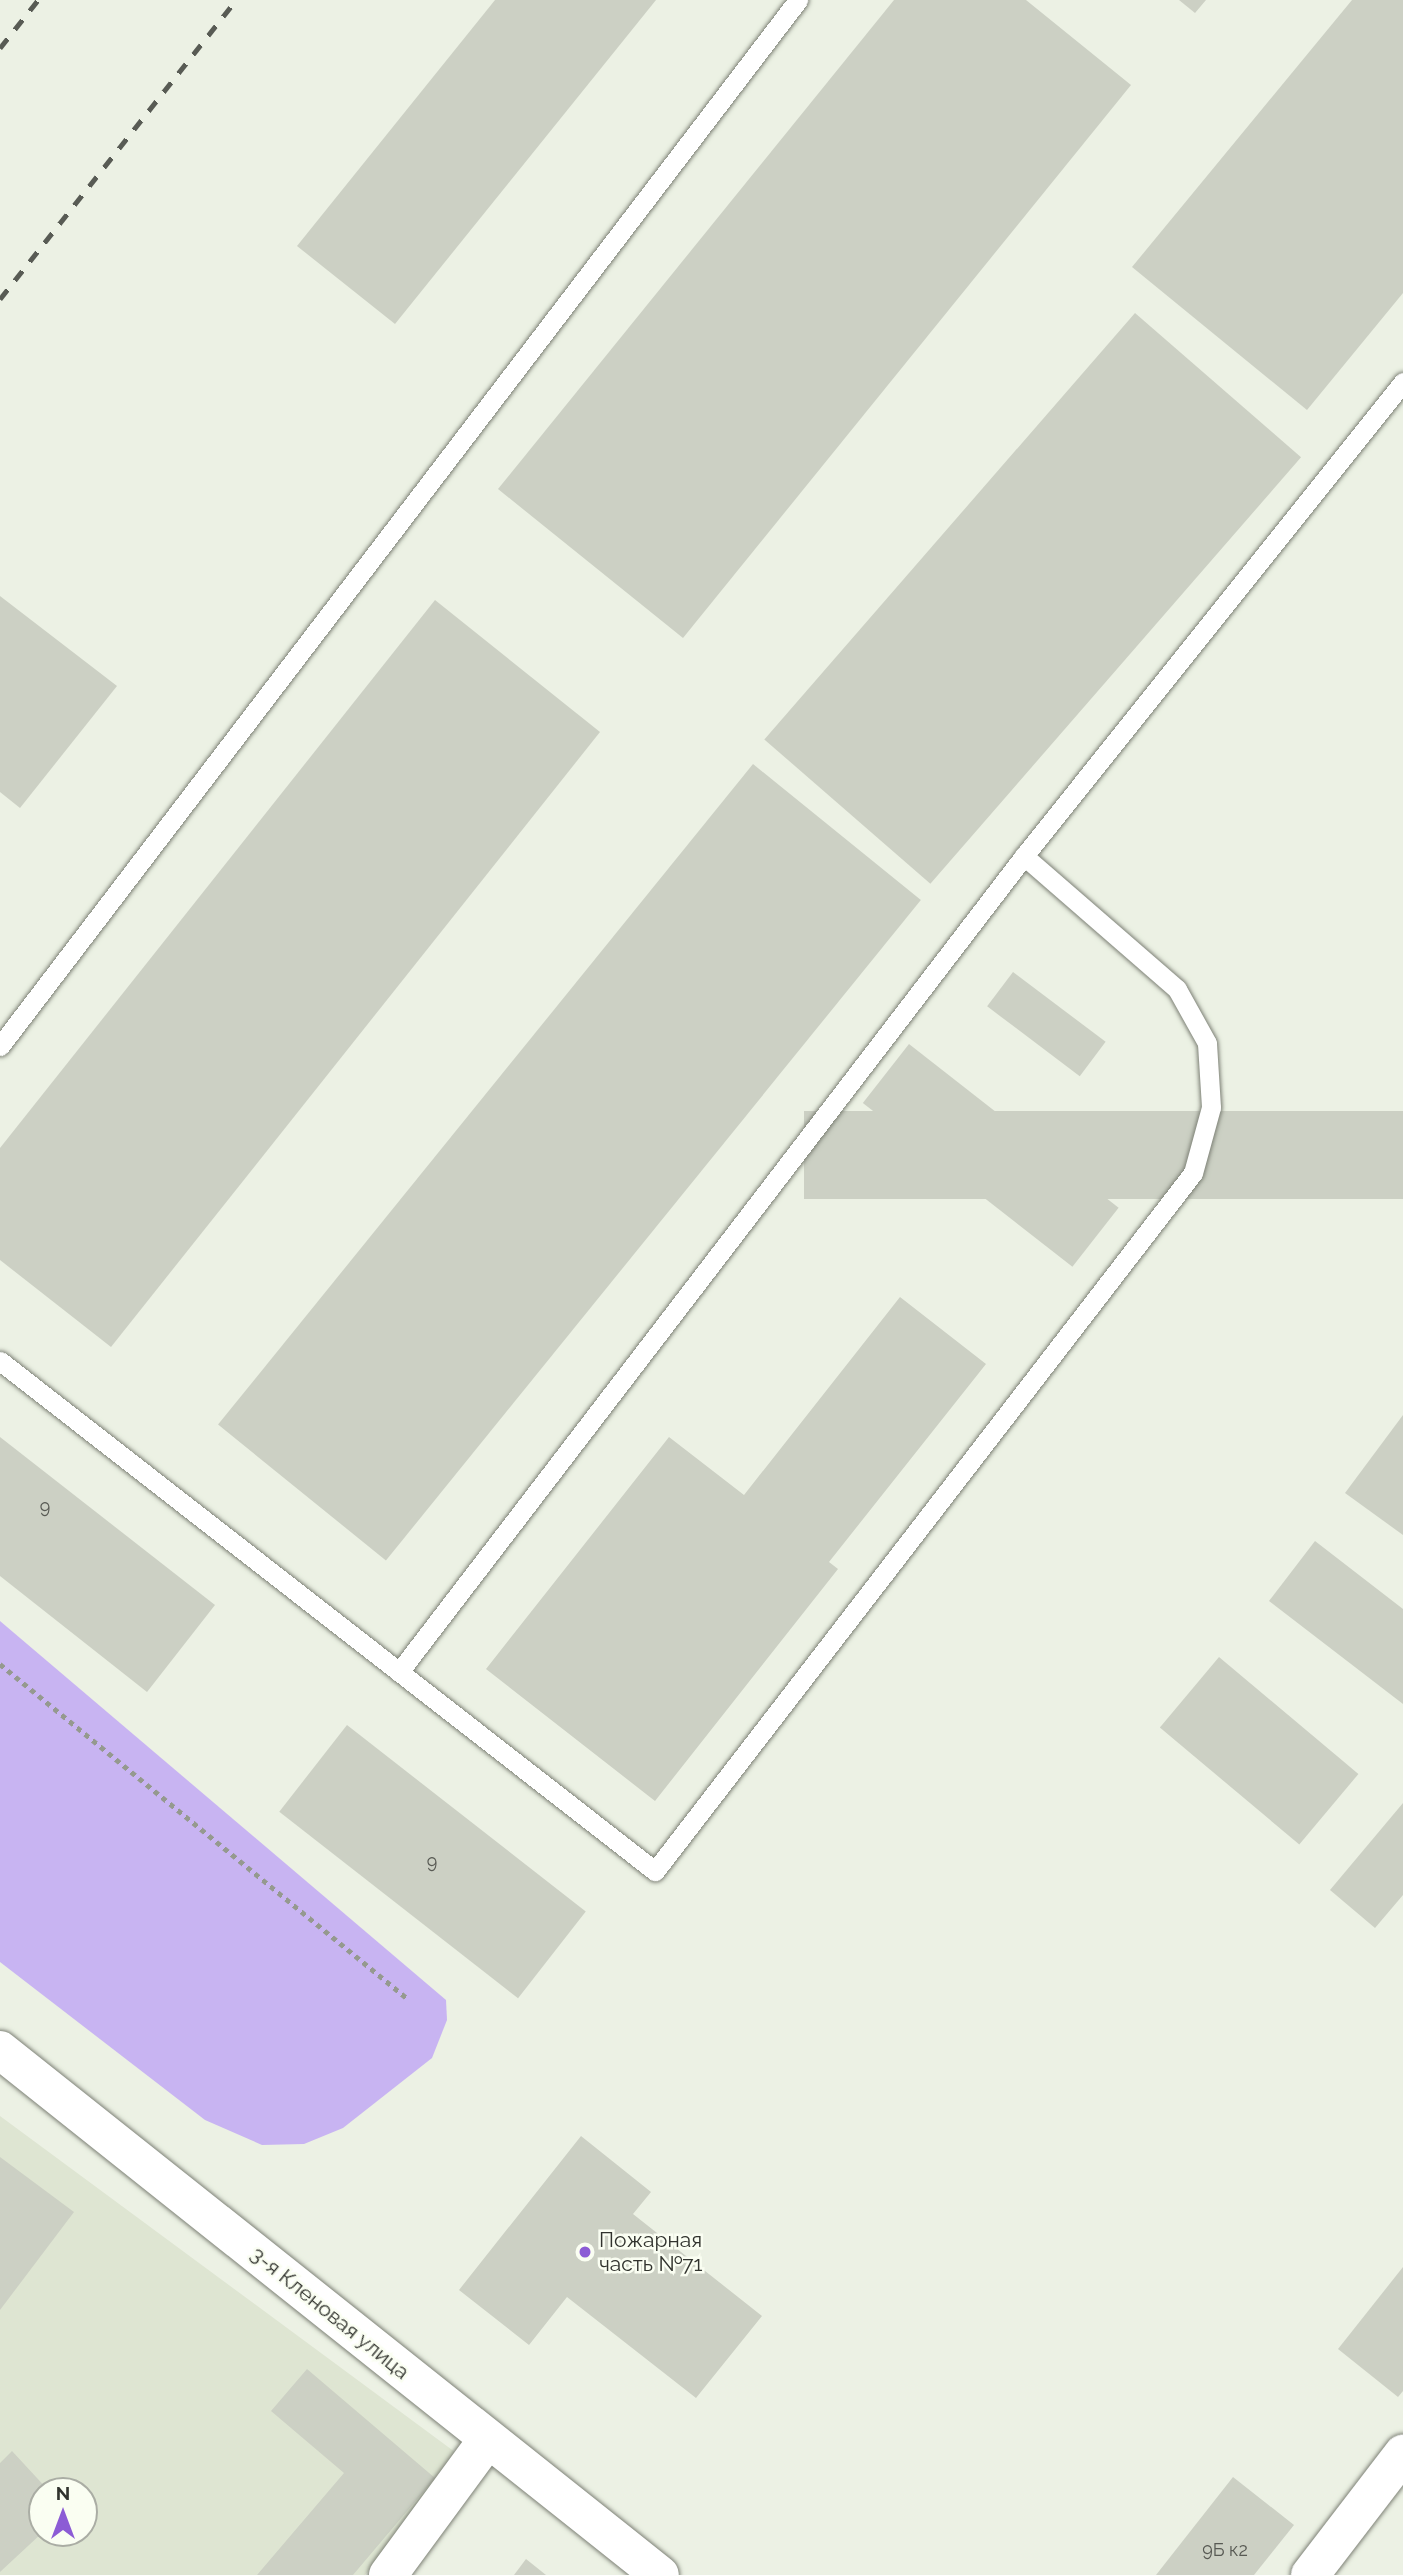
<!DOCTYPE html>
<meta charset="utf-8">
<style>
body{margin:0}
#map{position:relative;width:1403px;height:2575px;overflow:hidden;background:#ecf1e4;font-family:Raleway,sans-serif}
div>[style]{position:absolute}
.built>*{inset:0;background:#dee5d2}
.green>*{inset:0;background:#c8b4f2}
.building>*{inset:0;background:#ccd0c4;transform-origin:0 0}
.path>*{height:4.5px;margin-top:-2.25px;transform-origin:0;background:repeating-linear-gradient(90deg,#95998f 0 5px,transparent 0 10px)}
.roads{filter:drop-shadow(0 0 2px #7d8176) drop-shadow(0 0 2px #7d8176)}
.service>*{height:19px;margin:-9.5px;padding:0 9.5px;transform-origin:9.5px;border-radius:9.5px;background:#fff}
.minor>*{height:38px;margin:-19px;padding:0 19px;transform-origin:19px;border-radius:19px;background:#fff}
.rail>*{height:5px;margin-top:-2.5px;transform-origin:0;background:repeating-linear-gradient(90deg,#585b54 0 12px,transparent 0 24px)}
.dots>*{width:19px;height:19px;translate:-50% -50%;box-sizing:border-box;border:4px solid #fafef2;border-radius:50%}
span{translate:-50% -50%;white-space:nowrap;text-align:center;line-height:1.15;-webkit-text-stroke:5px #fafef2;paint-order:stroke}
.number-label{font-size:18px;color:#585a54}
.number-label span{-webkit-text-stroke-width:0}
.poi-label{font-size:21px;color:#31332e}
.left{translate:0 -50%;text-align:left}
.street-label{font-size:21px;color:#31332e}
.north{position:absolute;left:28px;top:2477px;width:70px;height:70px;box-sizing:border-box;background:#fafef2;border:2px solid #aaada4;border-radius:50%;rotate:0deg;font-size:19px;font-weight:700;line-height:28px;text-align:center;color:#31332e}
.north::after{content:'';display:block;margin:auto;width:24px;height:32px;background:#8c5cd5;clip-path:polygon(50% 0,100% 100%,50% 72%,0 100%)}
</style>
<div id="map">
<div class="built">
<div style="clip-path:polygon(evenodd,0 2116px,459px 2455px,365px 2575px,0 2575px,0 2116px,42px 2491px,84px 2491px,84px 2533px,42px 2533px,42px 2491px)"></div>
</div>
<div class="green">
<div style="clip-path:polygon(0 1621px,446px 2000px,447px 2020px,432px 2058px,343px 2128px,304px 2144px,262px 2145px,205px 2120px,0 1962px)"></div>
</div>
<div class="building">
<div style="clip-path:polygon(495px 0,656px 0,395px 324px,297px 246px)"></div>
<div style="clip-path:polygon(894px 0,1026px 0,1131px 85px,683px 638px,498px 489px)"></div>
<div style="clip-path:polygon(1179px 0,1206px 0,1195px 13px)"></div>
<div style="clip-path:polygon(1352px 0,1403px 0,1403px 293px,1307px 410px,1132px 267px)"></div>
<div style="left:1135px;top:313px;width:220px;height:565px;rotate:41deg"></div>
<div style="clip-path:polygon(0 596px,117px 686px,20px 808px,0 792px)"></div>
<div style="clip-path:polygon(435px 600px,600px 732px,111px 1347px,0 1260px,0 1148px)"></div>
<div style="left:753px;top:764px;width:216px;height:850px;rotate:39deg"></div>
<div style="left:1013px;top:972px;width:116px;height:43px;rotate:37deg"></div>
<div style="left:909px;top:1044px;width:266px;height:75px;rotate:38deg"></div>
<div style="left:1403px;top:1111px;width:88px;height:599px;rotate:90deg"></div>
<div style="clip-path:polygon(900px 1297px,986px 1364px,829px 1562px,838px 1569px,655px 1801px,486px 1669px,669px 1437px,744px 1495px)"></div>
<div style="clip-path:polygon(1403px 1415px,1403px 1535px,1345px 1493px)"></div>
<div style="clip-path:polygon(0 1437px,215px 1605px,147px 1692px,0 1576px)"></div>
<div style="clip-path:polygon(1315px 1541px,1403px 1609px,1403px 1704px,1269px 1601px)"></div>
<div style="left:1219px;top:1657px;width:182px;height:92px;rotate:40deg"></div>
<div style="left:347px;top:1725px;width:303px;height:110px;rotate:38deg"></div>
<div style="clip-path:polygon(1403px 1803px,1403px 1895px,1375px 1928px,1330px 1890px)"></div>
<div style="clip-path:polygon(581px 2136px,651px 2192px,633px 2214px,762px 2316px,696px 2398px,567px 2297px,529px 2345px,459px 2290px)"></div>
<div style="clip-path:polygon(0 2157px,74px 2212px,0 2310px)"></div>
<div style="clip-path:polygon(1403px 2267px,1403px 2391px,1398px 2397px,1338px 2349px)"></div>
<div style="clip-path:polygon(307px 2369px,435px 2478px,353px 2575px,257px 2575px,344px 2473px,271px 2411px)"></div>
<div style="clip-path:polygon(12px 2451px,49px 2491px,42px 2491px,42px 2533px,0 2572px,0 2463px)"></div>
<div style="clip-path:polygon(1233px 2477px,1294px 2525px,1254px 2575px,1156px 2575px)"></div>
<div style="clip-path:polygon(526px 2559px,546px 2575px,514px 2575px)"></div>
</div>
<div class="path">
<div style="left:0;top:1664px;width:528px;rotate:39.39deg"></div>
</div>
<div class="roads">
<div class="service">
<div style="left:0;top:1046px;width:1316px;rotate:-52.66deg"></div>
<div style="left:0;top:1361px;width:830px;rotate:37.91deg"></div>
<div style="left:655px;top:1871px;width:881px;rotate:-52.38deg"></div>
<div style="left:1193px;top:1173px;width:68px;rotate:-74.7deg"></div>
<div style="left:1211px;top:1107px;width:64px;rotate:-93.6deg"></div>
<div style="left:1207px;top:1043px;width:62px;rotate:-119.1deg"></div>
<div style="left:1177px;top:989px;width:203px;rotate:-139deg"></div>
<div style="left:399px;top:1672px;width:1028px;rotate:-52.55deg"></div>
<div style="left:1024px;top:856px;width:607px;rotate:-51.35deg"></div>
</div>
<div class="minor">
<div style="left:0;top:2050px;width:843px;rotate:38.5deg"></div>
<div style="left:388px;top:2575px;width:169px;rotate:-53.7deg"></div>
<div style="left:1310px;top:2575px;width:153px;rotate:-52.5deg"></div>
</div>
</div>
<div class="rail">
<div style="left:0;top:48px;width:61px;rotate:-51.6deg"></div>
<div style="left:0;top:299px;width:381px;rotate:-51.7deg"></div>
</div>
<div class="dots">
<div style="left:585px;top:2252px;background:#8c5cd5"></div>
</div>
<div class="number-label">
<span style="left:45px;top:1507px">9</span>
<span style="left:432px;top:1862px">9</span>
<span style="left:1225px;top:2550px">9Б к2</span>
</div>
<div class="poi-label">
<span class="left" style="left:599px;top:2252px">Пожарная<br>часть №71</span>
</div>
<div class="street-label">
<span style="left:330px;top:2313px;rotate:39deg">3-я Кленовая улица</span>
</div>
<div class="north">N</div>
</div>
